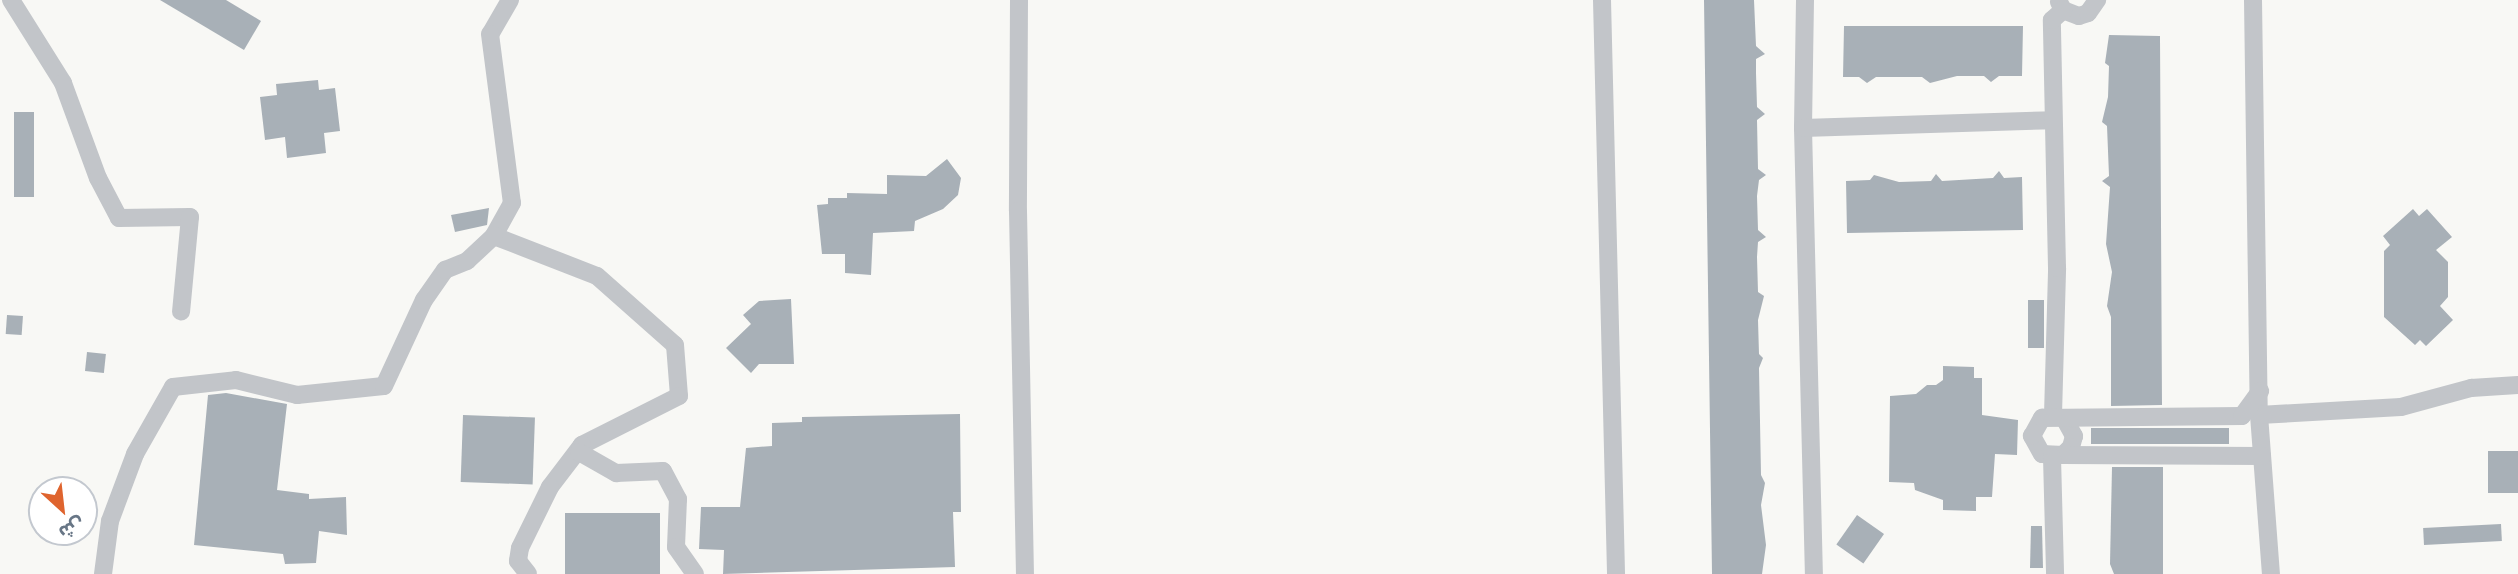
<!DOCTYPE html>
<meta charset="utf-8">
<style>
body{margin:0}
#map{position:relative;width:2518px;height:574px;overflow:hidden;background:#f8f8f5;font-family:Roboto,"Noto Sans Arabic",sans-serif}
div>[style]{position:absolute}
.building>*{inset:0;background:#a8b0b7;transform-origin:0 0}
.minor>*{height:18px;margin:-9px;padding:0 9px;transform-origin:9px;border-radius:9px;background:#c2c5c9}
span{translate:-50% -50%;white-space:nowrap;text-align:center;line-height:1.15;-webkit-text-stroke:7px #fff;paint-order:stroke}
.north{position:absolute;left:28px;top:476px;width:70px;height:70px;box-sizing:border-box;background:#fff;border:2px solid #c3c8cf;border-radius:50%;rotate:153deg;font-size:19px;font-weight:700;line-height:28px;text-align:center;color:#687686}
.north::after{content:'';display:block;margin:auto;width:24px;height:32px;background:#df642e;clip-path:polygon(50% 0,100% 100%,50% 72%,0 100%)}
</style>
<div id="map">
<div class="building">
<div style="clip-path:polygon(160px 0,226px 0,261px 21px,244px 50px)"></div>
<div style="clip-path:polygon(1704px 0,1754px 0,1756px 46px,1765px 54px,1756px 59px,1756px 73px,1757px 107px,1765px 114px,1757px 120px,1758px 169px,1766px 175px,1759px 180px,1757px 196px,1758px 230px,1766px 237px,1758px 242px,1757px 257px,1758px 292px,1764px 296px,1758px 320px,1759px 354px,1763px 358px,1759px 368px,1761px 475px,1765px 483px,1761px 505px,1766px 545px,1762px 574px,1712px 574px)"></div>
<div style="clip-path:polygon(1844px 26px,2023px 26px,2022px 76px,1999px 76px,1991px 82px,1984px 76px,1957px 76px,1930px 83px,1922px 77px,1876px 77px,1867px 83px,1859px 77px,1843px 77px)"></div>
<div style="clip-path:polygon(2109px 35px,2160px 36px,2162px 405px,2111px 406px,2111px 317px,2107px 306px,2112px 272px,2106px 244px,2110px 187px,2102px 181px,2109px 176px,2107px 126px,2102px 122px,2108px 97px,2109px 66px,2105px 63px)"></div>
<div style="clip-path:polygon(318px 80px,319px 90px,335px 88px,340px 131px,324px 133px,326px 153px,287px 158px,285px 137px,265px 140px,260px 97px,277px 95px,276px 84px)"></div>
<div style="left:14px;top:112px;width:20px;height:85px"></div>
<div style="clip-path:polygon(947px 159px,961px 178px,958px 195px,943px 209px,915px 221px,914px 231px,873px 233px,871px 275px,845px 273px,845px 254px,822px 254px,817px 205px,828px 204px,828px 198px,847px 198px,847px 193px,887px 194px,887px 175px,926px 176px)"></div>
<div style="clip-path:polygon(1999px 171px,2004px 178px,2022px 177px,2023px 230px,1847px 233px,1846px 181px,1870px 180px,1874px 175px,1899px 182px,1931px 181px,1936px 174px,1942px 181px,1993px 178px)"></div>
<div style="clip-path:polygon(489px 208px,487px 225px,455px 232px,451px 215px)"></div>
<div style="clip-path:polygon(2413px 209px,2419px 216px,2427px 209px,2452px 237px,2436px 250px,2448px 262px,2448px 297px,2440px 306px,2453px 320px,2426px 346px,2420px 340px,2415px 345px,2384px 317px,2384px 251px,2390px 245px,2383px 236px)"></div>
<div style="clip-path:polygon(791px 299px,794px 364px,759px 364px,751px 373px,726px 348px,751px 324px,743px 315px,759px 301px)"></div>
<div style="left:2028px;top:300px;width:16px;height:48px"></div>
<div style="left:7px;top:315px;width:16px;height:19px;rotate:4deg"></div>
<div style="left:87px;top:352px;width:19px;height:19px;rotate:6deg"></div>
<div style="clip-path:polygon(1943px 366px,1974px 367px,1974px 378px,1982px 378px,1982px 415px,2018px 420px,2017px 455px,1995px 454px,1992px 497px,1976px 497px,1976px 511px,1943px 510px,1943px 500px,1915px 490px,1914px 483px,1889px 482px,1890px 396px,1916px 394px,1927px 385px,1936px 385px,1943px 380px)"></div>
<div style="clip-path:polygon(226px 393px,287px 404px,277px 490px,309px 494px,309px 499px,346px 497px,347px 535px,319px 531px,316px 563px,285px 564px,283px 554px,194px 545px,208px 395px)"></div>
<div style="clip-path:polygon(960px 414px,961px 512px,953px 512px,955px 567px,723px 574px,724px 550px,699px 549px,701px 507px,740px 507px,746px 448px,772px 446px,772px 423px,802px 422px,802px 417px)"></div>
<div style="left:463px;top:415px;width:72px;height:67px;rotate:2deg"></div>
<div style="left:2229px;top:428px;width:16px;height:138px;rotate:90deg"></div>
<div style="left:2488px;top:451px;width:30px;height:42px"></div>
<div style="clip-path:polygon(2112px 467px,2163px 467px,2163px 574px,2114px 574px,2110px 564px)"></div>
<div style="left:565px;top:513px;width:95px;height:61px"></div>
<div style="left:1857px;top:515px;width:33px;height:36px;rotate:35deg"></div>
<div style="left:2501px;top:524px;width:17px;height:78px;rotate:87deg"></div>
<div style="clip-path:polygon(2031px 526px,2042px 526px,2043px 568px,2030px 568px)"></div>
</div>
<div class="minor">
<div style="left:11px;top:0;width:98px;rotate:57.9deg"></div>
<div style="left:63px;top:83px;width:101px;rotate:69.8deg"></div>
<div style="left:98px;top:178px;width:45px;rotate:62.3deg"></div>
<div style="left:119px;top:218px;width:71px;rotate:-0.8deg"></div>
<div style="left:190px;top:217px;width:95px;rotate:95.4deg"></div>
<div style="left:510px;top:0;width:39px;rotate:120deg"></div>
<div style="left:490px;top:34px;width:170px;rotate:82.6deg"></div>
<div style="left:512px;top:203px;width:38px;rotate:119deg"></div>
<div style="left:494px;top:236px;width:110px;rotate:21.2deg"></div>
<div style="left:597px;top:276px;width:104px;rotate:41.5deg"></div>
<div style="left:675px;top:345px;width:51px;rotate:85.5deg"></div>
<div style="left:679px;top:396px;width:109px;rotate:153.2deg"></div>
<div style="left:582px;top:445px;width:53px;rotate:127.3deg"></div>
<div style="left:550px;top:487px;width:68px;rotate:116.2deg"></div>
<div style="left:520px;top:548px;width:13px;rotate:99deg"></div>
<div style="left:518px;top:561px;width:16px;rotate:52deg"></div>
<div style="left:1019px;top:0;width:211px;rotate:90.3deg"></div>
<div style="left:1018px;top:211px;width:363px;rotate:88.9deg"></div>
<div style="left:1602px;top:0;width:574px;rotate:88.6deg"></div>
<div style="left:1805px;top:0;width:128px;rotate:90.9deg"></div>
<div style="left:1803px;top:128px;width:446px;rotate:88.6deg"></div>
<div style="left:2253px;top:0;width:415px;rotate:89.2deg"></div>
<div style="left:2259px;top:415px;width:159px;rotate:85.7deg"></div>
<div style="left:2059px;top:2px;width:9px;rotate:63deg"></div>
<div style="left:2063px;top:10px;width:17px;rotate:21deg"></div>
<div style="left:2079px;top:16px;width:9px;rotate:-18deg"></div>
<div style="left:2088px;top:13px;width:16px;rotate:-55deg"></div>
<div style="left:1803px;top:128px;width:250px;rotate:-1.8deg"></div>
<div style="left:2053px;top:415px;width:147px;rotate:-88.4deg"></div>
<div style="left:2057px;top:268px;width:248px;rotate:-91.2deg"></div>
<div style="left:2052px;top:20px;width:15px;rotate:-42deg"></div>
<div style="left:2259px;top:415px;width:142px;rotate:-3.2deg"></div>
<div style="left:2401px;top:407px;width:73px;rotate:-15.2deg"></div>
<div style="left:2471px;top:388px;width:47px;rotate:-3.7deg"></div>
<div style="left:2064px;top:418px;width:21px;rotate:61deg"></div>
<div style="left:2074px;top:436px;width:11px;rotate:105deg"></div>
<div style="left:2071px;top:447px;width:11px;rotate:135deg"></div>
<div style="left:2063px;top:455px;width:21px;rotate:-177deg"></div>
<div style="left:2042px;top:454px;width:21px;rotate:-119deg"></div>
<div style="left:2032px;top:436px;width:21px;rotate:-61deg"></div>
<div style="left:2042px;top:418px;width:200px;rotate:-0.6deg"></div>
<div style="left:2242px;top:416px;width:31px;rotate:-54deg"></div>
<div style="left:582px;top:445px;width:8px;rotate:113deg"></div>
<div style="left:579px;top:452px;width:43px;rotate:29.6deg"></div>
<div style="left:616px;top:473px;width:47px;rotate:-2.4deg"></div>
<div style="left:663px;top:471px;width:32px;rotate:62deg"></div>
<div style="left:678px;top:499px;width:48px;rotate:92.4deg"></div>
<div style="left:676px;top:547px;width:33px;rotate:55deg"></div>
<div style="left:2063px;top:455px;width:199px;rotate:0.3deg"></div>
<div style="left:2052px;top:457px;width:117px;rotate:88.5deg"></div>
<div style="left:103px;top:574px;width:53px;rotate:-82.5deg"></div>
<div style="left:110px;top:521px;width:72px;rotate:-69.5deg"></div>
<div style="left:135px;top:454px;width:77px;rotate:-60.4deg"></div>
<div style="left:173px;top:387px;width:63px;rotate:-6.3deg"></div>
<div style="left:236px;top:380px;width:63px;rotate:13.8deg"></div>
<div style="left:297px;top:395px;width:87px;rotate:-5.9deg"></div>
<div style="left:384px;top:386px;width:95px;rotate:-65.1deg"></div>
<div style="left:424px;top:300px;width:37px;rotate:-55deg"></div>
<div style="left:445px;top:270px;width:24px;rotate:-22deg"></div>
<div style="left:467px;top:261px;width:37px;rotate:-43deg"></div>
</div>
<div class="north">ش</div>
</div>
